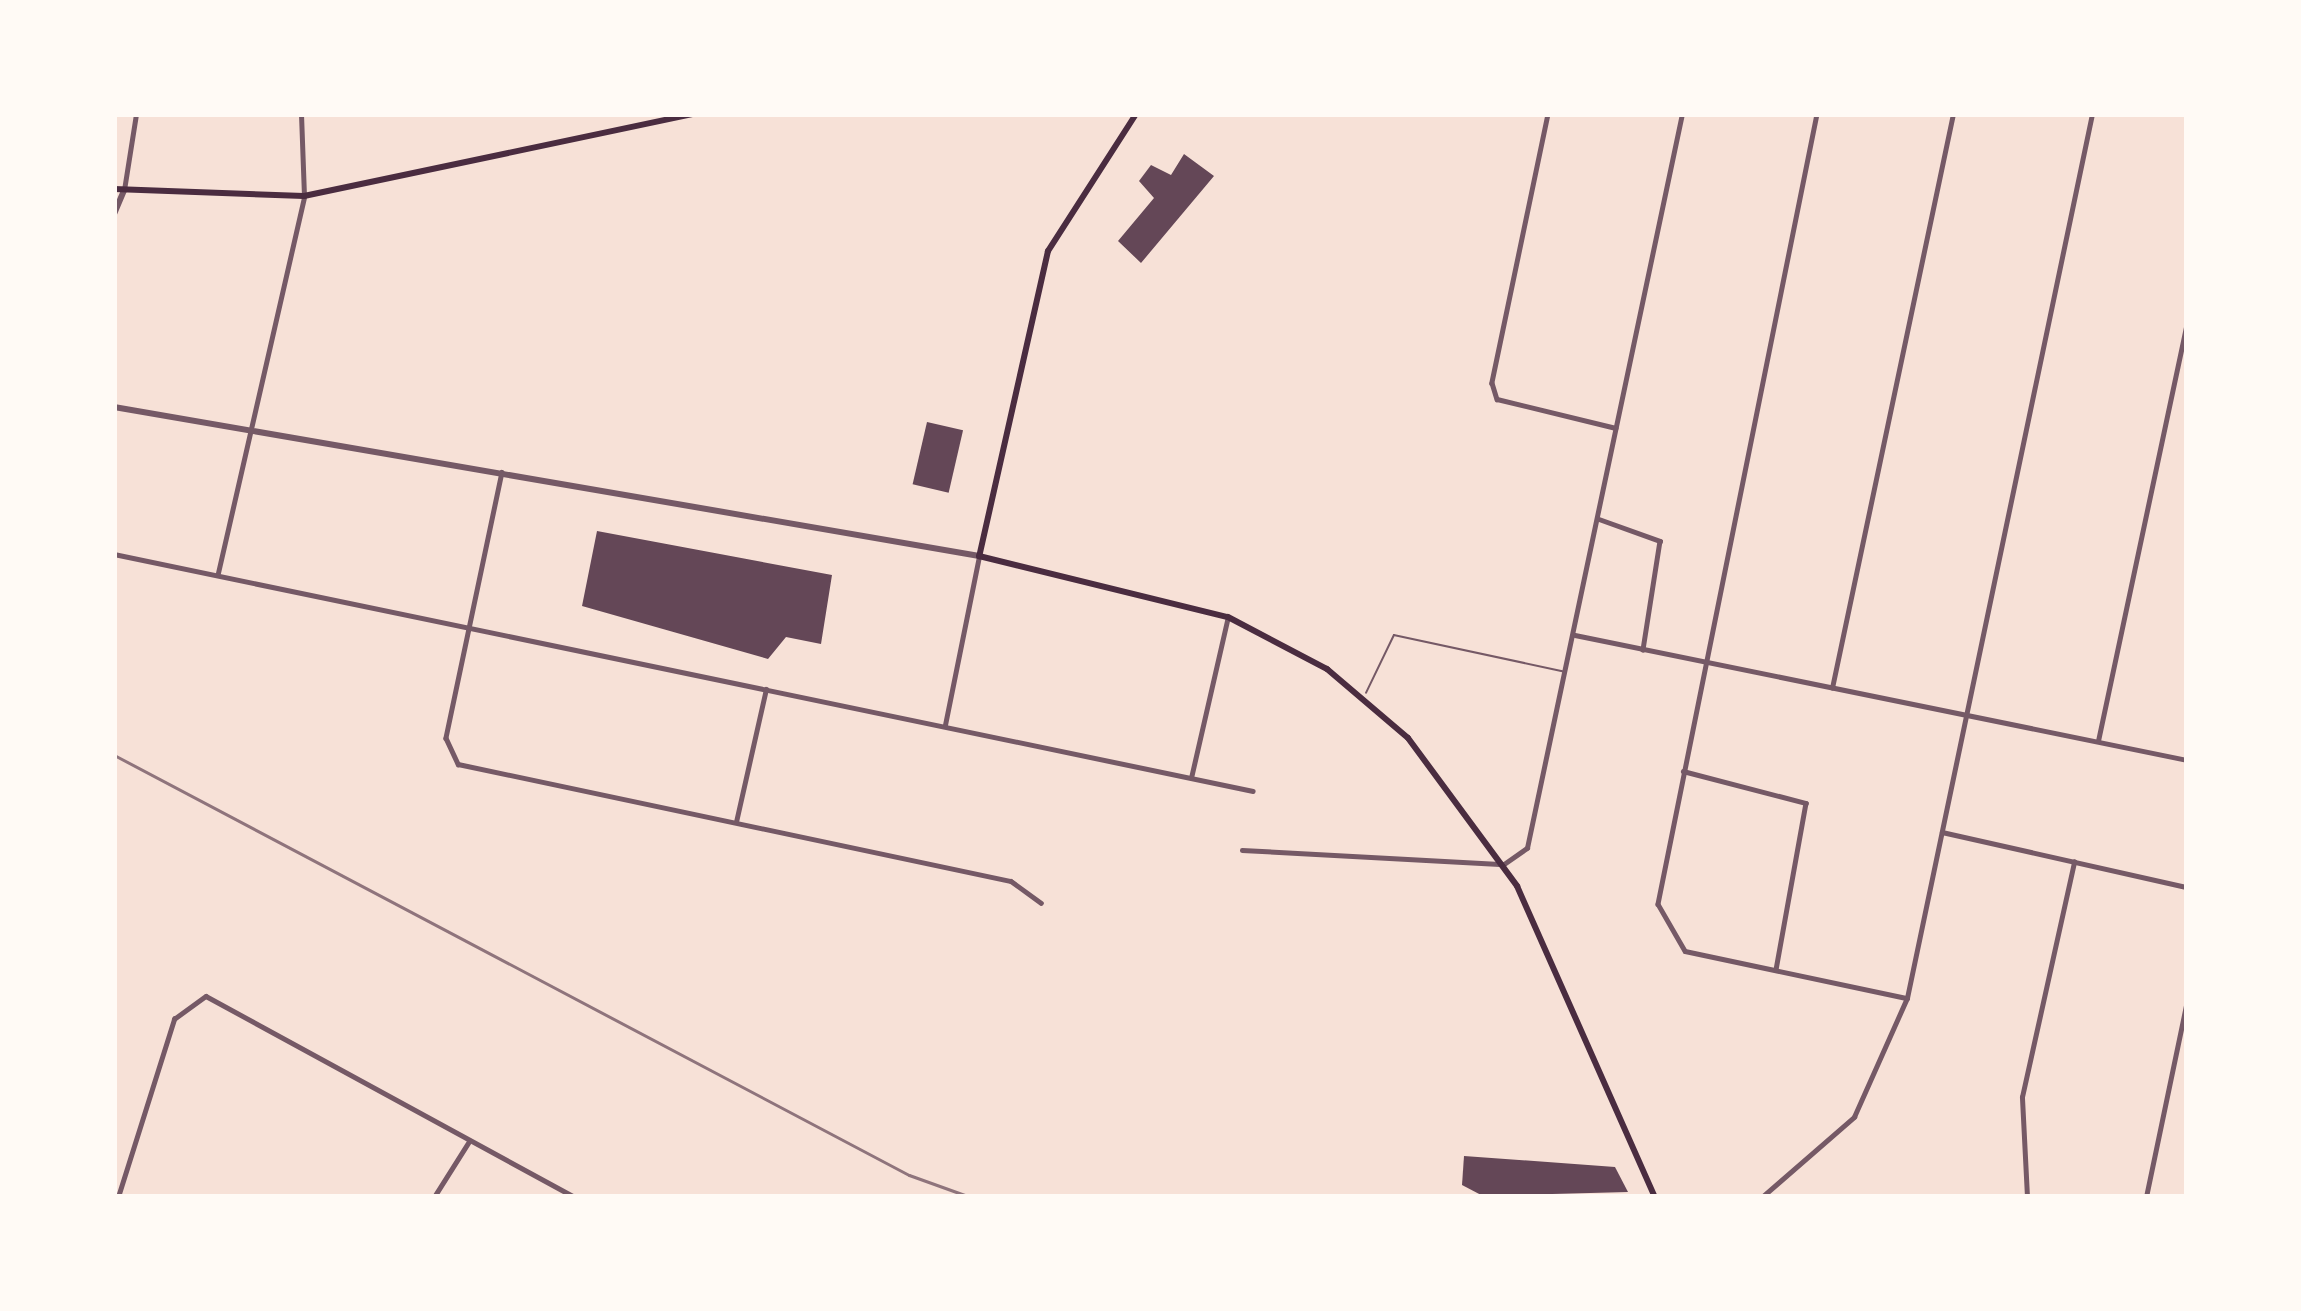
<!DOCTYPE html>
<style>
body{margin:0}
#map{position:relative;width:2301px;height:1311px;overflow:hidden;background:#f7e1d7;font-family:Cabin,sans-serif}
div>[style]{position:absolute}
.building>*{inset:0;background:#644757;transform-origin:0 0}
.service>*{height:1.5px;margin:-0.75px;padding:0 0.75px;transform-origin:0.75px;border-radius:0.75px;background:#755966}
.minor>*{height:4.5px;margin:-2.25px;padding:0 2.25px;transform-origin:2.25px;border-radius:2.25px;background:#755966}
.tertiary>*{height:6px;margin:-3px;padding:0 3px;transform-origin:3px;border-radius:3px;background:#755966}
.secondary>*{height:6px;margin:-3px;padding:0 3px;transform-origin:3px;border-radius:3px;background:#4a2c40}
.rail>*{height:3px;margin:-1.5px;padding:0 1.5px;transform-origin:1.5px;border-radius:1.5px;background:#8f747c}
span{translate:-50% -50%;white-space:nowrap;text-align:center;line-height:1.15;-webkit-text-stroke:9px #fffaf5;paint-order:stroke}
.frame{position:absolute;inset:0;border:117px solid #fffaf5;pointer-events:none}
</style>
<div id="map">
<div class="building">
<div style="clip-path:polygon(1184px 154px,1214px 176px,1141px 263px,1118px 241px,1154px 198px,1139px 181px,1151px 165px,1171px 175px)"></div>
<div style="left:927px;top:422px;width:37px;height:64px;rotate:13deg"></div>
<div style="clip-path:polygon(597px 531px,832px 575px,821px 644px,786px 637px,768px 659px,582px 606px)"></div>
<div style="clip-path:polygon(1464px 1156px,1615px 1167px,1628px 1192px,1483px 1196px,1462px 1185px)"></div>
</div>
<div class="service">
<div style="left:1366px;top:693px;width:64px;rotate:-64.2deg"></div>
<div style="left:1394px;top:635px;width:172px;rotate:12.1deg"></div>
</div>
<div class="minor">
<div style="left:1548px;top:114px;width:275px;rotate:101.8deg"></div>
<div style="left:1492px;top:383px;width:17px;rotate:73deg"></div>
<div style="left:1497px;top:399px;width:122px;rotate:13.7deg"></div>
<div style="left:1817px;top:114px;width:806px;rotate:101.38deg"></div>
<div style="left:1658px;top:904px;width:54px;rotate:60.1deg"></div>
<div style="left:1685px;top:951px;width:227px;rotate:12deg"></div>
<div style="left:124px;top:190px;width:77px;rotate:-81deg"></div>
<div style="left:502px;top:472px;width:272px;rotate:101.9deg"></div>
<div style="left:446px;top:738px;width:29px;rotate:65deg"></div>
<div style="left:458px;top:764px;width:565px;rotate:11.95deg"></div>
<div style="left:1011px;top:881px;width:37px;rotate:36deg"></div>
<div style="left:1599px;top:519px;width:65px;rotate:19.8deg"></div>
<div style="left:1660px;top:541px;width:110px;rotate:98.9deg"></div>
<div style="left:114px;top:554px;width:1163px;rotate:11.75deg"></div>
<div style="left:218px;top:573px;width:387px;rotate:-77.1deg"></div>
<div style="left:304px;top:196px;width:82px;rotate:-92.1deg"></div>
<div style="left:1575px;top:635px;width:625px;rotate:11.54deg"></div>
<div style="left:1832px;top:688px;width:587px;rotate:-78.1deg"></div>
<div style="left:945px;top:725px;width:172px;rotate:-78.6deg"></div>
<div style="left:2098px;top:741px;width:429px;rotate:-78deg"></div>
<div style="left:1683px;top:771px;width:127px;rotate:14.6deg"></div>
<div style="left:1806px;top:803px;width:169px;rotate:100.2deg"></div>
<div style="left:1191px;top:778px;width:165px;rotate:-77.1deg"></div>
<div style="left:736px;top:822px;width:136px;rotate:-77.3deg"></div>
<div style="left:1942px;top:832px;width:251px;rotate:12.7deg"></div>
<div style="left:1242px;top:850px;width:262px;rotate:3.1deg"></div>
<div style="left:1504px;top:864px;width:28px;rotate:-35deg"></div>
<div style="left:1527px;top:848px;width:750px;rotate:-78.08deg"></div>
<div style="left:118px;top:1197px;width:187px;rotate:-72.5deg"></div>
<div style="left:174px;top:1019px;width:39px;rotate:-36deg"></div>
<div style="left:206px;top:996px;width:420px;rotate:28.6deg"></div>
<div style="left:434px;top:1197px;width:64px;rotate:-57.8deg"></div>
<div style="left:1762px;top:1197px;width:122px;rotate:-41deg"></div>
<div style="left:1854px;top:1117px;width:130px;rotate:-66deg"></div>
<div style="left:1907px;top:998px;width:903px;rotate:-78.18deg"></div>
<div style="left:2027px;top:1197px;width:100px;rotate:-92.9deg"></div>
<div style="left:2022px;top:1097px;width:241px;rotate:-77.5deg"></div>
<div style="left:2146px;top:1197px;width:201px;rotate:-78.2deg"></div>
</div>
<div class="tertiary">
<div style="left:114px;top:214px;width:26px;rotate:-67deg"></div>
<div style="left:114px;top:407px;width:878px;rotate:9.77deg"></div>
</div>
<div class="secondary">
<div style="left:1136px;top:114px;width:163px;rotate:122.7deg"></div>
<div style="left:1048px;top:251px;width:313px;rotate:102.7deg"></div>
<div style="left:979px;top:556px;width:256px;rotate:13.8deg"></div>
<div style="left:1228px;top:617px;width:112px;rotate:27.7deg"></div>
<div style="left:1327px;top:669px;width:106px;rotate:40.4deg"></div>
<div style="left:1408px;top:738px;width:184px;rotate:53.6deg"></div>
<div style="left:1517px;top:886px;width:340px;rotate:66.1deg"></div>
<div style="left:114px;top:189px;width:190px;rotate:2.1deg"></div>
<div style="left:304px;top:196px;width:398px;rotate:-11.9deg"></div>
</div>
<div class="rail">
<div style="left:114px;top:755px;width:899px;rotate:27.85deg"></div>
<div style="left:909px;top:1175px;width:65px;rotate:19.8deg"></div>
</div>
<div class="frame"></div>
</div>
